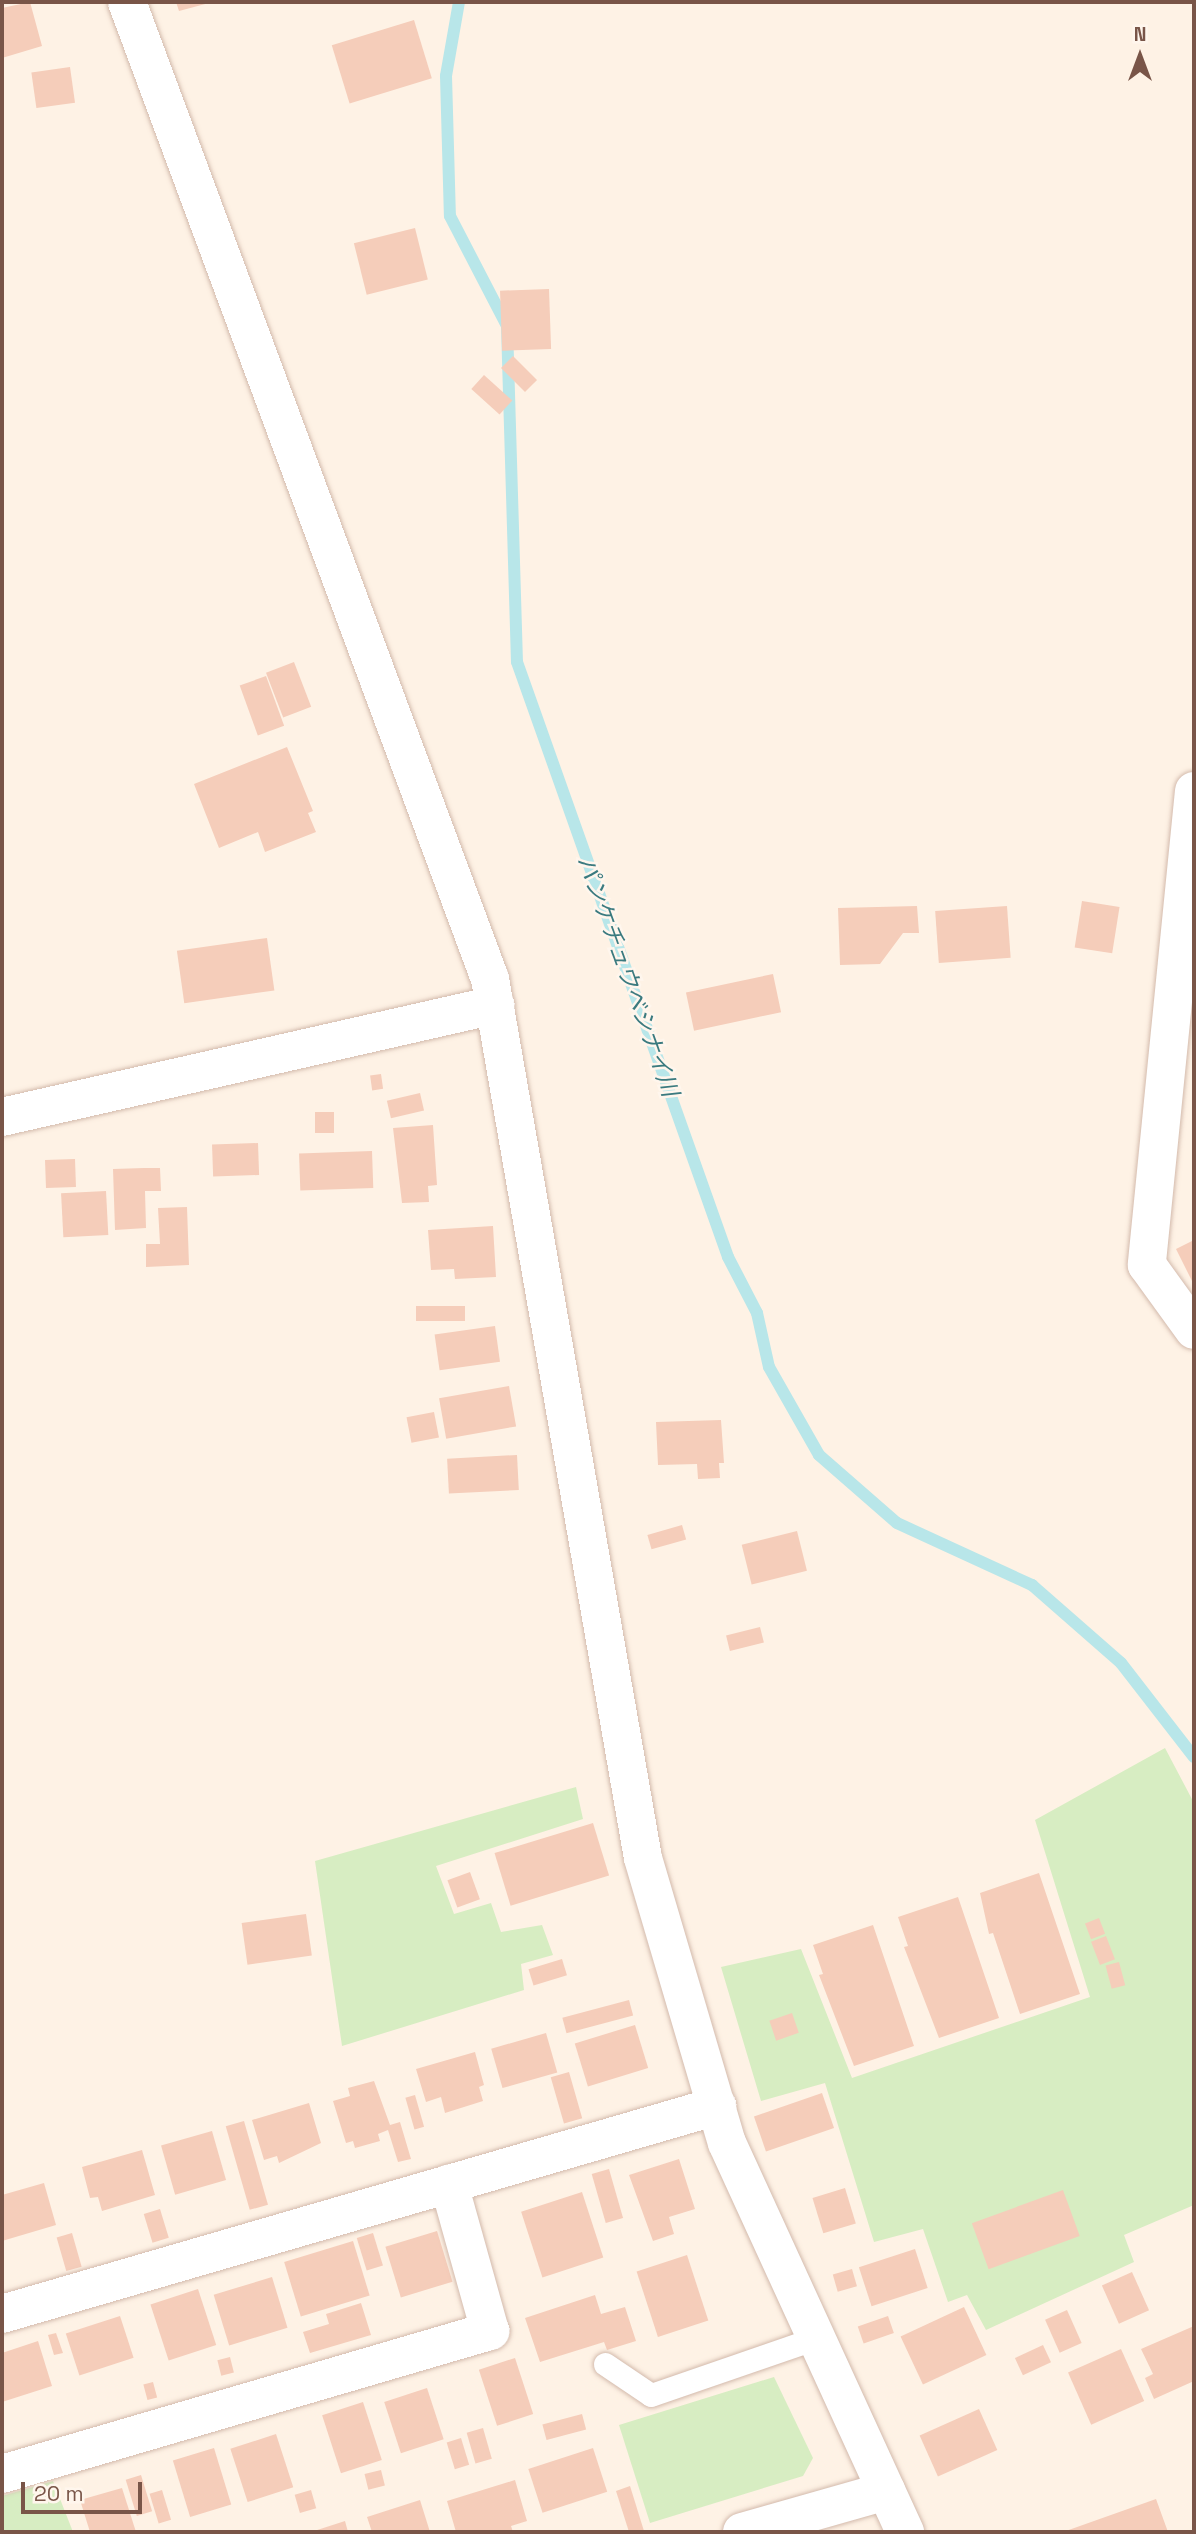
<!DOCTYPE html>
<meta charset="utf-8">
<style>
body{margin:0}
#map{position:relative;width:1196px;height:2534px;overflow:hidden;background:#fef2e5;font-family:"Space Grotesk","Noto Sans JP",sans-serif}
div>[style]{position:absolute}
.green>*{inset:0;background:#d7edc2}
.stream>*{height:12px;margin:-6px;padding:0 6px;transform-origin:6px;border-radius:6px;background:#b8e6e9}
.building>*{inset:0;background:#f5cdba;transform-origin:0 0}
.roads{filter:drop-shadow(0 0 2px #d3baac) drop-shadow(0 0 2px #d3baac)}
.service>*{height:23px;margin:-11.5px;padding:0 11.5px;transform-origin:11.5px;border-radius:11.5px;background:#fff}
.minor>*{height:38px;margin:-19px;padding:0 19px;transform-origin:19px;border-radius:19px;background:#fff}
span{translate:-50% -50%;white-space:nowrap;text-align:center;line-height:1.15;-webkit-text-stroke:5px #fff6ed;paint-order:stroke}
.water-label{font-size:23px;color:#3a7a7f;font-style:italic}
.frame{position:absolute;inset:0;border:4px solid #795548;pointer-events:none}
.north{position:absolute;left:1105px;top:21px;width:70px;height:70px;-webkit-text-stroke:5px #fff6ed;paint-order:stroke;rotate:0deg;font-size:19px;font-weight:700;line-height:28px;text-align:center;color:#795548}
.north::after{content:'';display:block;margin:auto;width:24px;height:32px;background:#795548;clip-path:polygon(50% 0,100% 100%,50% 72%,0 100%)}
.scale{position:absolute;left:21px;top:2482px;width:121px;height:32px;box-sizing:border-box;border:4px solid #795548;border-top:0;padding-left:9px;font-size:21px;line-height:24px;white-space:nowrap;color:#795548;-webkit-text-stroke:5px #fff6ed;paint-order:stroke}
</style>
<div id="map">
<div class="green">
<div style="clip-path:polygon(1165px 1748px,1194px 1803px,1194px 2205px,1124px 2235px,1134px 2262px,986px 2330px,967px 2295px,948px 2302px,923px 2229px,874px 2242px,825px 2083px,761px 2101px,721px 1967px,801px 1949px,852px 2078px,1090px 1997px,1035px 1820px)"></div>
<div style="clip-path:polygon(576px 1787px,583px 1819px,436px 1866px,454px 1914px,491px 1903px,501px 1932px,542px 1925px,553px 1955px,521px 1964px,524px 1990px,342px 2046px,315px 1861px)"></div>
<div style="clip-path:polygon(774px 2377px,813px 2458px,803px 2476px,650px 2523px,619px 2425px)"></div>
<div style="clip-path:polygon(53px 2481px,73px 2532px,2px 2532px,2px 2496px)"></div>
</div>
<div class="stream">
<div style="left:459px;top:2px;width:75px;rotate:100deg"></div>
<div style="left:446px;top:76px;width:140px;rotate:88.4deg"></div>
<div style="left:450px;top:216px;width:124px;rotate:62.6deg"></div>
<div style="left:507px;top:326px;width:336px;rotate:88.3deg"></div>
<div style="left:517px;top:662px;width:631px;rotate:70.47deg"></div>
<div style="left:728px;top:1257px;width:63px;rotate:62.6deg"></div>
<div style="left:757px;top:1313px;width:55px;rotate:77.5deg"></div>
<div style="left:769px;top:1367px;width:101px;rotate:60.4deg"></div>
<div style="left:819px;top:1455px;width:103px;rotate:41.1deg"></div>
<div style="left:897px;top:1523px;width:149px;rotate:24.7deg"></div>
<div style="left:1032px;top:1585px;width:118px;rotate:41.2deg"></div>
<div style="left:1121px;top:1663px;width:119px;rotate:52.2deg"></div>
</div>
<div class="building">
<div style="clip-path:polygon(30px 2px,42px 46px,2px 58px,2px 8px)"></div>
<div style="clip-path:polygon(176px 2px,209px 2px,209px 3px,179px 11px)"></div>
<div style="left:414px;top:20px;width:61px;height:86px;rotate:73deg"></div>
<div style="left:70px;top:67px;width:36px;height:39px;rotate:82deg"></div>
<div style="left:415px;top:228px;width:53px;height:63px;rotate:76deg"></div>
<div style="left:549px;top:289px;width:60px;height:49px;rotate:88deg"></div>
<div style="left:513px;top:356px;width:34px;height:17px;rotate:45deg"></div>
<div style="left:484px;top:375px;width:38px;height:19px;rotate:42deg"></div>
<div style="left:294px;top:662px;width:48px;height:30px;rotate:69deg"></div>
<div style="left:266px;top:676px;width:53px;height:28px;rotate:70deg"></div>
<div style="clip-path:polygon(287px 747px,313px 811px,308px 813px,316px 832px,265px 852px,258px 832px,219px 848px,194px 784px)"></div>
<div style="left:1082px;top:901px;width:38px;height:47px;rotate:9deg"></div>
<div style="clip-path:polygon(917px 906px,919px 933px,903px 933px,880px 964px,840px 965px,838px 908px)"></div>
<div style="left:1007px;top:906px;width:52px;height:72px;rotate:86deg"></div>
<div style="left:267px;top:938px;width:53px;height:91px;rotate:82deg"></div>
<div style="left:773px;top:974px;width:39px;height:89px;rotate:78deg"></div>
<div style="left:381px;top:1074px;width:15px;height:11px;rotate:82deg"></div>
<div style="left:420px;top:1093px;width:18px;height:34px;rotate:77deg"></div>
<div style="left:315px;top:1112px;width:19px;height:21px"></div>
<div style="clip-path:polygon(433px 1125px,437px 1185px,428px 1186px,429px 1202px,402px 1203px,393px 1128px)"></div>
<div style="left:258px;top:1143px;width:32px;height:46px;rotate:88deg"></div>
<div style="left:372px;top:1151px;width:37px;height:73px;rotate:88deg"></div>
<div style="left:75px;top:1159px;width:28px;height:30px;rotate:88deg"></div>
<div style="clip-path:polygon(144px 1168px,160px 1168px,161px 1191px,145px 1191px,146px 1228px,115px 1230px,113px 1169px)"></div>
<div style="left:106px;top:1191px;width:44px;height:45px;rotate:87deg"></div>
<div style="clip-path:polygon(187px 1207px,189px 1265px,146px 1267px,146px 1244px,160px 1244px,158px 1208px)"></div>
<div style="clip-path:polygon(493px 1226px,496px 1277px,455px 1279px,454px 1269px,431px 1270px,428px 1230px)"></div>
<div style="clip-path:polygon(1194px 1240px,1194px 1285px,1176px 1249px)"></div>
<div style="left:465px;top:1306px;width:15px;height:49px;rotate:90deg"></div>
<div style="left:495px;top:1326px;width:36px;height:61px;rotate:82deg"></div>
<div style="left:509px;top:1386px;width:41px;height:71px;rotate:80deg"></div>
<div style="left:434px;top:1412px;width:26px;height:28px;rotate:79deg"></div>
<div style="clip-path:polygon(721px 1420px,724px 1463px,719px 1463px,720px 1478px,698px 1479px,697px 1464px,658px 1465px,656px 1422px)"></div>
<div style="left:517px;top:1455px;width:35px;height:70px;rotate:87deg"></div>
<div style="left:682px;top:1525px;width:15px;height:36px;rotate:74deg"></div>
<div style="left:797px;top:1531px;width:41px;height:57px;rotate:76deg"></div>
<div style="left:760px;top:1627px;width:16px;height:35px;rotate:76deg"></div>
<div style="left:593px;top:1823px;width:55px;height:103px;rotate:73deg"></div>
<div style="left:470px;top:1872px;width:29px;height:24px;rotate:70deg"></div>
<div style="clip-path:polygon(1039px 1873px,1080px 1994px,1020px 2014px,993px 1933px,989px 1934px,980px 1893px)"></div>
<div style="clip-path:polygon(958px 1897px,999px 2018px,939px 2038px,904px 1947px,908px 1946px,898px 1917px)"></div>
<div style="left:306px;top:1914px;width:42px;height:65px;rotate:82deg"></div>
<div style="left:1099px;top:1918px;width:17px;height:15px;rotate:69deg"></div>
<div style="clip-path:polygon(873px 1925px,914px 2046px,854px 2066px,819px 1975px,823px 1974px,813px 1945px)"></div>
<div style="left:1106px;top:1936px;width:25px;height:16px;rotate:69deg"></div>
<div style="left:562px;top:1959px;width:17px;height:35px;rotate:73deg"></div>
<div style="left:1119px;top:1962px;width:24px;height:14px;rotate:75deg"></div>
<div style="left:629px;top:2000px;width:16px;height:69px;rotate:75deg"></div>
<div style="left:792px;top:2013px;width:21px;height:24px;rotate:71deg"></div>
<div style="left:635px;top:2025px;width:45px;height:63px;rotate:73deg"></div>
<div style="left:546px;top:2033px;width:41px;height:57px;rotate:74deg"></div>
<div style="clip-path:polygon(475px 2052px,484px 2085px,479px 2087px,483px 2101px,445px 2113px,441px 2097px,426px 2102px,416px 2069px)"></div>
<div style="left:569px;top:2072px;width:48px;height:19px;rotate:74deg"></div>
<div style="clip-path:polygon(374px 2081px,390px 2125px,400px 2122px,411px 2159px,398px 2162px,388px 2130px,378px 2134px,380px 2141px,355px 2148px,353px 2141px,346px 2143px,333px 2101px,350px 2096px,348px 2088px)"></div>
<div style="left:822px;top:2093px;width:37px;height:72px;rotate:71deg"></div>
<div style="left:415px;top:2095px;width:33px;height:10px;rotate:74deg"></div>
<div style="clip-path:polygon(309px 2103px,321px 2143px,279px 2163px,277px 2156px,264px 2160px,252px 2120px)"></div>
<div style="left:244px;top:2121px;width:87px;height:19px;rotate:74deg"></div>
<div style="left:212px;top:2131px;width:51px;height:53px;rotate:74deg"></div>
<div style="clip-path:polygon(142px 2150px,155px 2195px,102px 2211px,98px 2197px,90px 2198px,82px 2167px)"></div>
<div style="clip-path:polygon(679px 2159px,695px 2209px,669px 2217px,674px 2234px,653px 2241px,629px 2175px)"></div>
<div style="left:609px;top:2169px;width:51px;height:18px;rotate:74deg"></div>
<div style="clip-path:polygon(44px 2183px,56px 2225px,2px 2241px,2px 2195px)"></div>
<div style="left:845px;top:2188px;width:37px;height:34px;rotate:73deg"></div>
<div style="left:1063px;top:2190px;width:49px;height:97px;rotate:70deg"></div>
<div style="left:582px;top:2192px;width:69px;height:64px;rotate:72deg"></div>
<div style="left:160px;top:2209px;width:30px;height:17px;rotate:73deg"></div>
<div style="left:437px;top:2231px;width:53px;height:54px;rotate:73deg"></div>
<div style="left:72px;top:2233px;width:35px;height:16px;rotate:74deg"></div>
<div style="left:373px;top:2233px;width:34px;height:17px;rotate:73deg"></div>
<div style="left:353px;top:2241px;width:57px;height:72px;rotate:73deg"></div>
<div style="left:915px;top:2249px;width:41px;height:59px;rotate:72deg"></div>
<div style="left:687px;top:2255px;width:69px;height:53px;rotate:72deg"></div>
<div style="left:852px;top:2269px;width:18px;height:20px;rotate:74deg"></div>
<div style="left:1132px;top:2272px;width:42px;height:33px;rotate:66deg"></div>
<div style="left:272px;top:2277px;width:53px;height:61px;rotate:73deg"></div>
<div style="left:198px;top:2289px;width:59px;height:50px;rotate:72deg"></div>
<div style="clip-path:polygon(595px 2295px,601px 2314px,625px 2307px,636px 2341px,607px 2350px,604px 2342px,540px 2362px,525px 2318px)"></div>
<div style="clip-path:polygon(361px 2303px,371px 2335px,310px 2353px,303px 2332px,329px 2324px,326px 2314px)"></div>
<div style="left:964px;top:2307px;width:53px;height:70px;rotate:65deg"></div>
<div style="left:1067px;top:2310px;width:36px;height:24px;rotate:66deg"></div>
<div style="left:120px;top:2316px;width:44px;height:57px;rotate:72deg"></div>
<div style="left:888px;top:2316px;width:18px;height:32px;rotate:71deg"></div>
<div style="clip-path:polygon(1194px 2326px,1194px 2381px,1154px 2399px,1145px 2378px,1153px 2374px,1141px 2349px)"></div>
<div style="clip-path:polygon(56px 2333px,63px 2353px,54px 2355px,48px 2335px)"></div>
<div style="clip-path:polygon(38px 2341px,52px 2386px,2px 2402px,2px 2353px)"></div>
<div style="left:1043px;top:2345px;width:19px;height:31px;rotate:65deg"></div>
<div style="left:1121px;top:2349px;width:57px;height:58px;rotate:66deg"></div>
<div style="left:230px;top:2357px;width:16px;height:13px;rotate:76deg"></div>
<div style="left:515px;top:2358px;width:59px;height:38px;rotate:72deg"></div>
<div style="left:153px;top:2382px;width:16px;height:10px;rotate:75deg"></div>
<div style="left:427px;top:2388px;width:54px;height:45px;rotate:72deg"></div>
<div style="left:363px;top:2402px;width:61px;height:43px;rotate:72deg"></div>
<div style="left:979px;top:2409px;width:45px;height:65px;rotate:66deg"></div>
<div style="left:582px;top:2414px;width:16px;height:41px;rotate:75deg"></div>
<div style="left:483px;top:2428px;width:32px;height:17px;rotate:74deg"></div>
<div style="left:276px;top:2434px;width:56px;height:48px;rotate:72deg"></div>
<div style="left:461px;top:2438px;width:28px;height:15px;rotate:73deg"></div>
<div style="left:214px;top:2448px;width:59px;height:43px;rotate:73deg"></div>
<div style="left:593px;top:2448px;width:46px;height:68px;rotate:72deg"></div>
<div style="left:381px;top:2470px;width:16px;height:17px;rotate:76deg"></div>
<div style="left:141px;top:2475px;width:38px;height:16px;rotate:73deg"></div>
<div style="clip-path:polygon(515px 2480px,527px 2521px,511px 2526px,513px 2532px,456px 2532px,447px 2501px)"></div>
<div style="clip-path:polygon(630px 2486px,644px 2531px,639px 2532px,629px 2532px,616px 2491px)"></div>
<div style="clip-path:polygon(122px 2488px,136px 2532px,90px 2532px,80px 2500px)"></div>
<div style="left:162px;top:2490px;width:31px;height:13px;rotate:73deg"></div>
<div style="left:311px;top:2490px;width:19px;height:17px;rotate:74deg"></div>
<div style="clip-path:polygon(1156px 2499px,1168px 2532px,1063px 2532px)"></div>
<div style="clip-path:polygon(420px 2500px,430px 2532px,372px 2532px,367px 2517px)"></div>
<div style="clip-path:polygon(345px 2521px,348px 2532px,311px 2532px)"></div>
</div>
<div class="roads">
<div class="service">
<div style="left:605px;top:2364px;width:55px;rotate:34deg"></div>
<div style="left:651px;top:2395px;width:176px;rotate:-19deg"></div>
</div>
<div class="minor">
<div style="left:127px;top:2px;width:1042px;rotate:69.62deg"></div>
<div style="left:490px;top:979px;width:892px;rotate:80.13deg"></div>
<div style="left:643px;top:1858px;width:297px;rotate:73.6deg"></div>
<div style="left:727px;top:2143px;width:428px;rotate:65.4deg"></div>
<div style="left:1194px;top:791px;width:476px;rotate:95.7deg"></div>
<div style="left:1147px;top:1265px;width:80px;rotate:54.1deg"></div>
<div style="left:2px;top:1117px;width:506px;rotate:-12.8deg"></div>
<div style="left:2px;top:2314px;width:745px;rotate:-16.22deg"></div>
<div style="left:2px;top:2474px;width:509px;rotate:-16.33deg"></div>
<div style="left:490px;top:2331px;width:153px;rotate:-105.6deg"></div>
<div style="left:742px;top:2532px;width:150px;rotate:-15.9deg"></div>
</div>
</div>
<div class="water-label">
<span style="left:628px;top:976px;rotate:70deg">パンケチュウベシナイ川</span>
</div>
<div class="frame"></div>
<div class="north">N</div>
<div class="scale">20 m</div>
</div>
